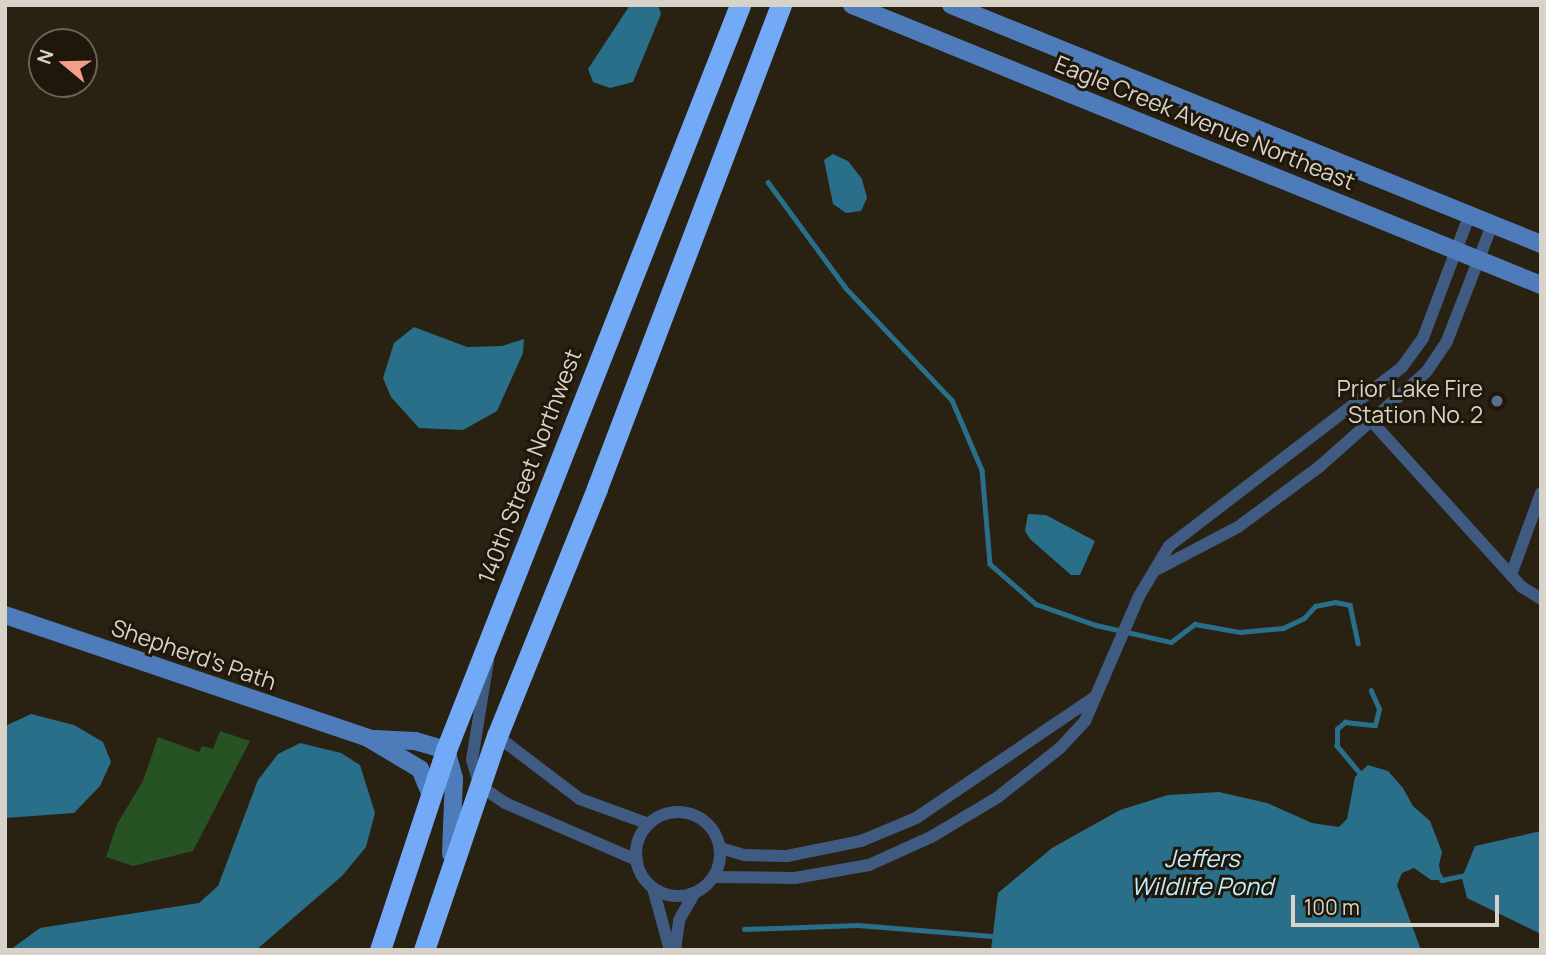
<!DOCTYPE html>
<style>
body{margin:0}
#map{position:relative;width:1546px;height:955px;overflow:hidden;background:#292112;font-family:Manrope,sans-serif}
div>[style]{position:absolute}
.green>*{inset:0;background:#275223}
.water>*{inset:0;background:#296f89}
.stream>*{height:4.5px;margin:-2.25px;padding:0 2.25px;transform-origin:2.25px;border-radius:2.25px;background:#296f89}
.street>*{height:12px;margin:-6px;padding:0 6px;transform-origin:6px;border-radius:6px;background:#405b82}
.street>.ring{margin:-6px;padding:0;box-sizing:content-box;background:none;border:12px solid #405b82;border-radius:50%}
.secondary>*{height:18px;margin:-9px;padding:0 9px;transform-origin:9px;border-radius:9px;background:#4e7bb9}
.highway>*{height:21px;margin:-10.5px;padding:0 10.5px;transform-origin:10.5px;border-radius:10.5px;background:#73aaf8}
.dots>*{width:19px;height:19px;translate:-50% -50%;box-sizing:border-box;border:4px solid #1f1709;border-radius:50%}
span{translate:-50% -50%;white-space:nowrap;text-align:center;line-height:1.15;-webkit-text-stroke:6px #1f1709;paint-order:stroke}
.street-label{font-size:23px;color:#d8d3c9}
.poi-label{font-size:23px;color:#d8d3c9}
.right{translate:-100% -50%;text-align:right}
.water-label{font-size:24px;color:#c0ecfe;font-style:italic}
.frame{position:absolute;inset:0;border:7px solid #d8d3c9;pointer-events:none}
.north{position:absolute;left:28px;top:28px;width:70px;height:70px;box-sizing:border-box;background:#1f1709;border:2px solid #696256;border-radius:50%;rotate:289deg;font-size:19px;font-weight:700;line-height:28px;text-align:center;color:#d8d3c9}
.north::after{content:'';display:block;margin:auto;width:24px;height:32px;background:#f49e89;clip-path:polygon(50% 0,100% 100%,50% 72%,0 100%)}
.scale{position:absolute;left:1291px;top:895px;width:208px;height:32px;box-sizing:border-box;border:4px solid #d8d3c9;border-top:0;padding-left:9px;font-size:21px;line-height:24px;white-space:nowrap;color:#d8d3c9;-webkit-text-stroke:5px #1f1709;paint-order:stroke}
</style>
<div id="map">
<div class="green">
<div style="clip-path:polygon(220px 731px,250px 741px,193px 851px,133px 866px,106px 857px,117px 824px,143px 781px,158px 737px,199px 752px,202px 746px,213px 749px)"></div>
</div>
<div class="water">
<div style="clip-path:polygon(630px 5px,658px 5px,661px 14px,633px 82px,610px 88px,593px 82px,588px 69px)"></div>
<div style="clip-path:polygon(833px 154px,848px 161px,862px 179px,867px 198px,861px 211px,846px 213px,833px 204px,824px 160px)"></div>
<div style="clip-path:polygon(414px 327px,467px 347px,502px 346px,524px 339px,523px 353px,497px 411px,463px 430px,419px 428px,391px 397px,383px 378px,394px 343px)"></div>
<div style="clip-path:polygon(1028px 514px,1046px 515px,1095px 541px,1080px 575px,1071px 575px,1030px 539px,1025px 531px)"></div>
<div style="clip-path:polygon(31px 714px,74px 725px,103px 742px,111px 762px,100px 786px,74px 813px,5px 818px,5px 726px)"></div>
<div style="clip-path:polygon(300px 743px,341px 753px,360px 765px,375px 813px,366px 847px,342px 876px,256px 950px,10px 950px,40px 928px,199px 903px,218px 886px,258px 780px,278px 754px)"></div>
<div style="clip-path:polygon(1368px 765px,1388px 771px,1403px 788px,1413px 806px,1430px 821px,1442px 852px,1439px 865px,1442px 880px,1431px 880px,1414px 868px,1402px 873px,1397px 885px,1421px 950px,991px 950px,998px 893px,1052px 848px,1120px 810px,1168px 795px,1219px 792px,1267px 803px,1312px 823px,1339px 827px,1347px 819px,1355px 777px)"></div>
<div style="clip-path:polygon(1541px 831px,1541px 934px,1467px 898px,1462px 878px,1475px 846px)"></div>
</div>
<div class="stream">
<div style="left:768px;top:182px;width:130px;rotate:53.7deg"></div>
<div style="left:845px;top:287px;width:156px;rotate:46.6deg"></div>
<div style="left:952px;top:400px;width:76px;rotate:66.8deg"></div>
<div style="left:982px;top:470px;width:94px;rotate:85.1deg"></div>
<div style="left:990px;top:564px;width:61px;rotate:41deg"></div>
<div style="left:1036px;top:604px;width:64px;rotate:19.3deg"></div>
<div style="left:1096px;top:625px;width:77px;rotate:12.8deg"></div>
<div style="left:1171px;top:642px;width:30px;rotate:-37deg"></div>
<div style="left:1195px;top:624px;width:46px;rotate:10.1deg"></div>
<div style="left:1240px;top:632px;width:43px;rotate:-5.3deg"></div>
<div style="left:1283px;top:628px;width:23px;rotate:-25deg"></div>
<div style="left:1304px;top:618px;width:16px;rotate:-47deg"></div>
<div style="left:1315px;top:606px;width:20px;rotate:-11deg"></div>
<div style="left:1335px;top:602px;width:15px;rotate:11deg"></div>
<div style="left:1350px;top:605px;width:39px;rotate:78deg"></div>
<div style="left:1361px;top:775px;width:38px;rotate:-130deg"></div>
<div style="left:1337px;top:746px;width:17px;rotate:-90deg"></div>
<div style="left:1337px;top:729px;width:11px;rotate:-41deg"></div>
<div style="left:1345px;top:722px;width:30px;rotate:6deg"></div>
<div style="left:1375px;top:725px;width:16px;rotate:-76deg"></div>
<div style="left:1379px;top:709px;width:20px;rotate:-114deg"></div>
<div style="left:1439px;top:875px;width:6px;rotate:59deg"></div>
<div style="left:1442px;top:880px;width:24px;rotate:-12deg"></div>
<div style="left:744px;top:929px;width:114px;rotate:-2deg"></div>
<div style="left:858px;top:925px;width:134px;rotate:4.7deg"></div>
</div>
<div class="street">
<div style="left:1355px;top:403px;width:248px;rotate:47.8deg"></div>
<div style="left:1522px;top:587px;width:22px;rotate:32deg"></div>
<div style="left:1158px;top:569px;width:90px;rotate:-27.7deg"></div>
<div style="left:1238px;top:527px;width:101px;rotate:-36.5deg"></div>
<div style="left:1319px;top:467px;width:144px;rotate:-41.6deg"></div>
<div style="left:1427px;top:371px;width:36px;rotate:-56deg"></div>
<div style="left:1447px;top:341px;width:124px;rotate:-68.8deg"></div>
<div style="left:1511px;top:575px;width:87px;rotate:-69.9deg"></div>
<div style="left:488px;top:661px;width:100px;rotate:99.2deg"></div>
<div style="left:472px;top:760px;width:27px;rotate:73deg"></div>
<div style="left:480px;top:786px;width:30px;rotate:34deg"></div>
<div style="left:505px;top:803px;width:144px;rotate:23.4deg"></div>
<div style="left:497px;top:736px;width:104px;rotate:37.2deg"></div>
<div style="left:580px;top:799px;width:73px;rotate:19.9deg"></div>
<div class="ring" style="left:636px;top:812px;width:72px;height:72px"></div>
<div style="left:720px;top:848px;width:26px;rotate:16deg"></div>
<div style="left:745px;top:855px;width:42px;rotate:1.4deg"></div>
<div style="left:787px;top:856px;width:76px;rotate:-11.5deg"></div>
<div style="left:861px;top:841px;width:60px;rotate:-22.7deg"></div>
<div style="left:916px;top:818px;width:216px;rotate:-34.1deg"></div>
<div style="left:715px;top:877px;width:80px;rotate:0.7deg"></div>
<div style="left:795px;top:878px;width:75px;rotate:-10deg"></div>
<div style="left:869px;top:865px;width:68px;rotate:-24.3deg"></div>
<div style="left:931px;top:837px;width:78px;rotate:-30.8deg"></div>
<div style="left:998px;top:797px;width:79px;rotate:-38.3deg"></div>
<div style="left:1060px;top:748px;width:37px;rotate:-47deg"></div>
<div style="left:1085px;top:721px;width:136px;rotate:-66.6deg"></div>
<div style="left:1139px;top:596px;width:58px;rotate:-59deg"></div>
<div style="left:1169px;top:546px;width:294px;rotate:-37.5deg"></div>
<div style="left:1402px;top:367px;width:36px;rotate:-54deg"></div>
<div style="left:1423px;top:338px;width:130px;rotate:-69.3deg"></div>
<div style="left:653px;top:888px;width:64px;rotate:74.7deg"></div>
<div style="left:675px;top:950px;width:30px;rotate:-82deg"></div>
<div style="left:679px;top:920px;width:32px;rotate:-60deg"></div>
</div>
<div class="secondary">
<div style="left:852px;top:5px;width:744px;rotate:22.12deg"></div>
<div style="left:951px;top:5px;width:637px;rotate:22.05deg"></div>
<div style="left:5px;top:615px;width:383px;rotate:18.7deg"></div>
<div style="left:368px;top:738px;width:61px;rotate:30.8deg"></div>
<div style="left:420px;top:769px;width:28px;rotate:67deg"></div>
<div style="left:375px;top:739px;width:40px;rotate:2.9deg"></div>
<div style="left:415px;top:741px;width:32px;rotate:16deg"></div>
<div style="left:446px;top:750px;width:29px;rotate:74deg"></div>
<div style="left:454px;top:778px;width:76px;rotate:92.3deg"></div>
</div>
<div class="highway">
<div style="left:380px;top:950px;width:211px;rotate:-71.7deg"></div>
<div style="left:446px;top:750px;width:801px;rotate:-68.46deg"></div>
<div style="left:424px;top:950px;width:226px;rotate:-71.2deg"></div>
<div style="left:497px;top:736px;width:267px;rotate:-68deg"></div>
<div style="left:597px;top:488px;width:517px;rotate:-69.15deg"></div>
</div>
<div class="dots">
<div style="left:1497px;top:401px;background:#5c6f8a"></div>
</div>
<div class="street-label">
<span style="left:1205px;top:122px;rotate:22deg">Eagle Creek Avenue Northeast</span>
<span style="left:529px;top:466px;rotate:-69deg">140th Street Northwest</span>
<span style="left:194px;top:654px;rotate:19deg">Shepherd's Path</span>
</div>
<div class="poi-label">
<span class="right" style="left:1483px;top:401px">Prior Lake Fire<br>Station No. 2</span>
</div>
<div class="water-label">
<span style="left:1202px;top:872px">Jeffers<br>Wildlife Pond</span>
</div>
<div class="frame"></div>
<div class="north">N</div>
<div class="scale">100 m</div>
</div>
